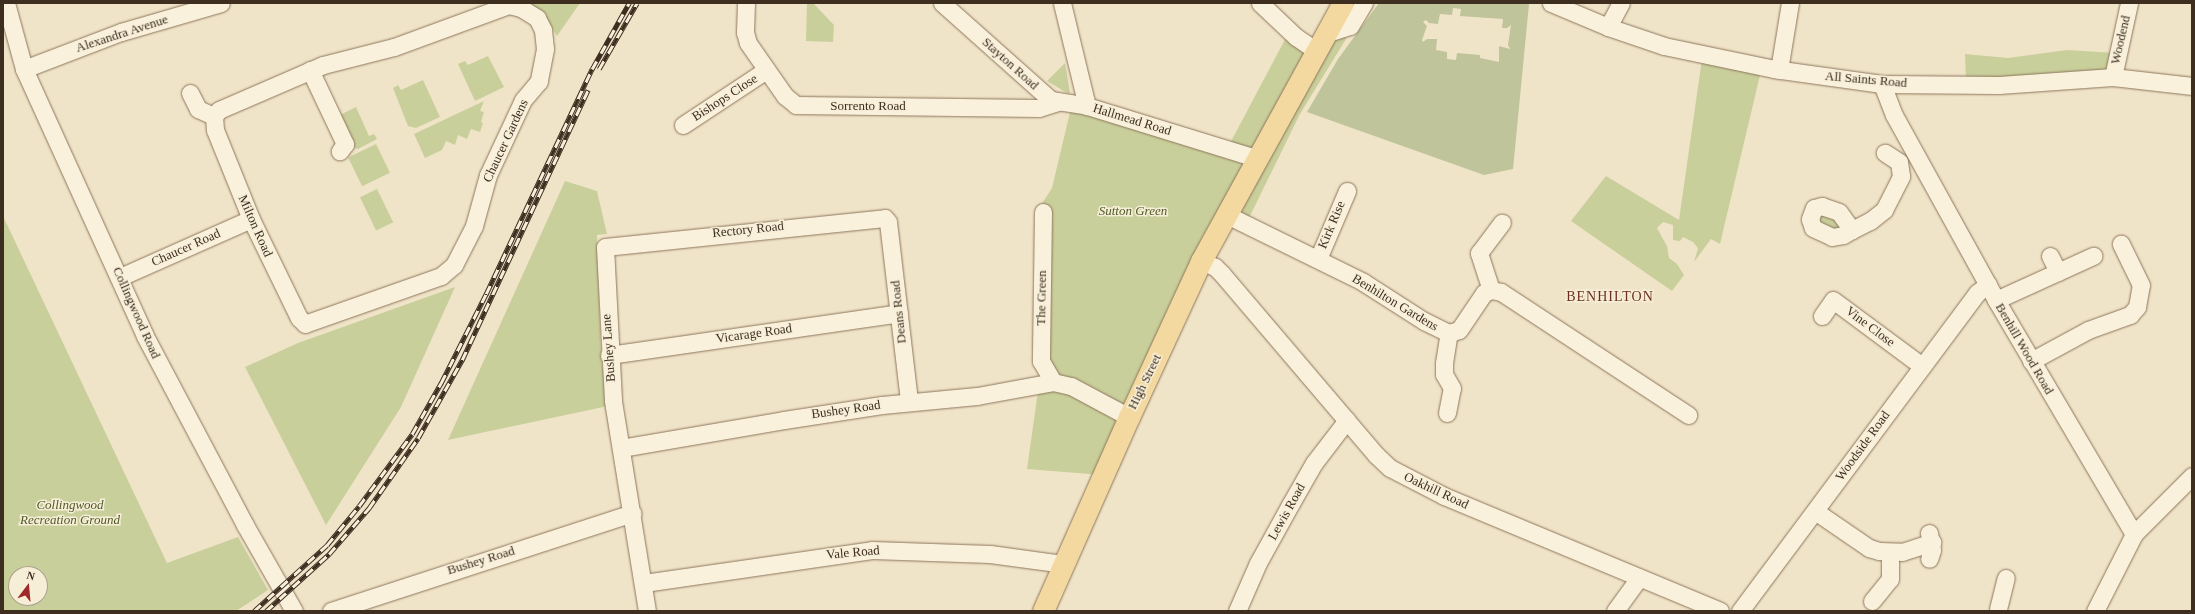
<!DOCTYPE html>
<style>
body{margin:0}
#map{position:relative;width:2195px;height:614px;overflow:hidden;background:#f0e4c8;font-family:"Times New Roman",serif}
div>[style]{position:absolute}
.green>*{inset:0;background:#c9cf9b;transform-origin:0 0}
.cemetery>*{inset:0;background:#bfc49a}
.roads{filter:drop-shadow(0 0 1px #8d765c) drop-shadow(0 0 1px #8d765c)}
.minor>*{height:17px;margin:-8.5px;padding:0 8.5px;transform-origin:8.5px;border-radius:8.5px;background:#faf1dc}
.major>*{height:21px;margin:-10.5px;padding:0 10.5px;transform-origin:10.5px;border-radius:10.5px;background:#f3d9a0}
.rail>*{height:4.5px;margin-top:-2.25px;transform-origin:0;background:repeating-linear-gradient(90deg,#f7eed8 0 9px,#3d2e20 0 18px);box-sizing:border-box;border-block:1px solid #3d2e20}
span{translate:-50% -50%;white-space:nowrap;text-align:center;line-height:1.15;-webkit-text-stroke:3px #f7eed8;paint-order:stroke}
.street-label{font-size:13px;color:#3d2e20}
.park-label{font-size:13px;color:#4d5a26;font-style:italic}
.neighbourhood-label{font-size:14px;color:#6b2e1e;letter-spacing:1px}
.frame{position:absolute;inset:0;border:4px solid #3d2e20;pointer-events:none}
.north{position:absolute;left:8px;top:566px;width:40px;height:40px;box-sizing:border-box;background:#f7eed8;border:1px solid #ada18e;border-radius:50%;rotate:16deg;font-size:11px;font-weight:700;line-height:16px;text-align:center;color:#3d2e20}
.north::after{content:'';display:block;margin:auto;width:14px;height:18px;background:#9e2a2b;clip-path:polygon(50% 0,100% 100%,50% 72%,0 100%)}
</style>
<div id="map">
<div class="green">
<div style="clip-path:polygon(524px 3px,580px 3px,557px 36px,544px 15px)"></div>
<div style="clip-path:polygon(807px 3px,813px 3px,834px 25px,833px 42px,806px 41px)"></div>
<div style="clip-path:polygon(1346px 31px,1346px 39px,1300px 114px,1247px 222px,1232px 214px,1327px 37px)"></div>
<div style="clip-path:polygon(1289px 32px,1313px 50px,1255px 155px,1228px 147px)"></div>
<div style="clip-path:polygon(2067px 50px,2115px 53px,2110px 75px,1966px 82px,1965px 54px,2008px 58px)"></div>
<div style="clip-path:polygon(488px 56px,504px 87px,475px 101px,458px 64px,465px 61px,468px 65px)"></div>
<div style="clip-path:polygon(1702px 59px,1761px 71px,1720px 244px,1711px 239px,1694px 262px,1698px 248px,1693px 242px,1683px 237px,1680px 241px,1673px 240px,1673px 225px,1663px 222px,1657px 228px,1667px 246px,1669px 258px,1677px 264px,1684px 275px,1672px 291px,1571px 221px,1606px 176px,1679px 220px)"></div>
<div style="clip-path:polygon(1065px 63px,1070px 93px,1067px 93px,1047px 81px)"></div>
<div style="clip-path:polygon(423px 80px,440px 117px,416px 128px,408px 126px,393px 88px,398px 85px,401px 90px)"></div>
<div style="clip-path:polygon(484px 101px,480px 111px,484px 112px,481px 122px,483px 123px,480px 132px,471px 129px,467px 139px,458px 135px,455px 145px,446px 141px,442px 150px,425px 158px,414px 134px)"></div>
<div style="clip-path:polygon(356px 107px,369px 136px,374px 134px,377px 139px,358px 149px,354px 148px,341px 120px,336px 117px)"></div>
<div style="clip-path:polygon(1071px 108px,1252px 159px,1102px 475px,1027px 469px,1038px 391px,1048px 366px,1041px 205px,1052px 188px)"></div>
<div style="left:376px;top:144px;width:32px;height:31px;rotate:64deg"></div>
<div style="clip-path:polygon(565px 181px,597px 191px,607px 234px,597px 235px,601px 356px,608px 406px,448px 440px)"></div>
<div style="left:377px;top:189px;width:37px;height:19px;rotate:64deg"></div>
<div style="clip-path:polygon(1816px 211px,1837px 214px,1841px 232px,1816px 226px)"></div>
<div style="clip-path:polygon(evenodd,3px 216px,167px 563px,238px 537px,268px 590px,236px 611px,3px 611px,3px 216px,16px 574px,40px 574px,40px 598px,16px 598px,16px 574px)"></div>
<div style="clip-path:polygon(455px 287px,401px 407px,326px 525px,245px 367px,298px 343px)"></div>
</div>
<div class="cemetery">
<div style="clip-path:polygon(evenodd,1379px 3px,1529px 4px,1513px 169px,1484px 175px,1307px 112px,1338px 59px,1379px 3px,1453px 8px,1461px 9px,1460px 16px,1503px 19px,1502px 28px,1507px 28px,1511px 25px,1508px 45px,1510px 49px,1499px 46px,1499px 62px,1480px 58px,1480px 55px,1457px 53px,1456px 60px,1447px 59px,1447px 52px,1436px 50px,1437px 39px,1427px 39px,1423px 42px,1422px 40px,1427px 26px,1423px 22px,1426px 20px,1429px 23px,1438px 24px,1440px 14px,1452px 15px,1453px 8px)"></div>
</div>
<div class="roads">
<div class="minor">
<div style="left:6px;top:3px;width:68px;rotate:74.7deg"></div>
<div style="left:24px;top:69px;width:293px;rotate:65.6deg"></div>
<div style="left:145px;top:336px;width:214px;rotate:62.1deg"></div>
<div style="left:245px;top:525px;width:99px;rotate:60.3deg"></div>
<div style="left:746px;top:3px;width:29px;rotate:92deg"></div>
<div style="left:745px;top:32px;width:11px;rotate:75deg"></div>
<div style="left:748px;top:43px;width:65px;rotate:55.1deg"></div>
<div style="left:785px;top:96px;width:14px;rotate:39deg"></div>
<div style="left:796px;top:105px;width:243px;rotate:0.7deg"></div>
<div style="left:1039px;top:108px;width:20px;rotate:-18deg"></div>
<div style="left:942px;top:3px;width:146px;rotate:41.7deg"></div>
<div style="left:1051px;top:100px;width:36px;rotate:9deg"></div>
<div style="left:1087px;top:106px;width:177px;rotate:17.1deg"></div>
<div style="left:1062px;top:3px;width:106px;rotate:76.4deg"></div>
<div style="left:1260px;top:3px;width:50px;rotate:43.4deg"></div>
<div style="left:1296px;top:37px;width:23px;rotate:34deg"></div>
<div style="left:1551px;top:3px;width:62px;rotate:22.8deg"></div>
<div style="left:1608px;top:27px;width:59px;rotate:18.7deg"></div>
<div style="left:1664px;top:46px;width:112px;rotate:11.8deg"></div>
<div style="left:1774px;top:69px;width:109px;rotate:7.9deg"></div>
<div style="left:1882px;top:84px;width:117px;rotate:0.5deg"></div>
<div style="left:1999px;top:85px;width:114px;rotate:-4deg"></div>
<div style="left:2113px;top:77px;width:80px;rotate:6.5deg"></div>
<div style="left:509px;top:5px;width:12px;rotate:14deg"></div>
<div style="left:521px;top:8px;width:19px;rotate:32deg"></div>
<div style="left:537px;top:18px;width:13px;rotate:63deg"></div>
<div style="left:543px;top:30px;width:19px;rotate:84deg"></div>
<div style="left:545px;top:49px;width:33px;rotate:101deg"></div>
<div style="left:539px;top:81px;width:25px;rotate:130deg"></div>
<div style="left:523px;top:100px;width:83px;rotate:115deg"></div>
<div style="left:488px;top:175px;width:53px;rotate:105.4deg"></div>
<div style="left:474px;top:226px;width:44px;rotate:117.1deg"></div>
<div style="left:454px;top:265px;width:17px;rotate:140deg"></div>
<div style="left:441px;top:276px;width:144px;rotate:160.6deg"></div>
<div style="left:305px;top:324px;width:8px;rotate:-135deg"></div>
<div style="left:299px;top:318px;width:110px;rotate:-115.9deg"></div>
<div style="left:251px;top:219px;width:96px;rotate:-112deg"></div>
<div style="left:215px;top:130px;width:14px;rotate:-94deg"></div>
<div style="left:214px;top:116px;width:8px;rotate:-50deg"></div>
<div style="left:219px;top:110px;width:113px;rotate:-23.4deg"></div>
<div style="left:323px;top:65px;width:73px;rotate:-14.2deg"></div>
<div style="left:394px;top:47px;width:122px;rotate:-20.1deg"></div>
<div style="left:1608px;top:27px;width:27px;rotate:-62deg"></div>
<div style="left:1325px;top:34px;width:26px;rotate:-18deg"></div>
<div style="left:1350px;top:26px;width:27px;rotate:-59deg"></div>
<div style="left:24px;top:69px;width:104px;rotate:-20.9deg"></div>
<div style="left:121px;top:32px;width:104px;rotate:-16.2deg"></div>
<div style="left:310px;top:70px;width:82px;rotate:64.7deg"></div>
<div style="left:345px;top:144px;width:9px;rotate:126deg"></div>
<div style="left:1779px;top:70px;width:68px;rotate:-80.7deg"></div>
<div style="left:2113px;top:77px;width:76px;rotate:-77.8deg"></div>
<div style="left:1882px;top:84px;width:33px;rotate:69deg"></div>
<div style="left:1894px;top:115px;width:211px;rotate:61.1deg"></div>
<div style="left:1996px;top:300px;width:272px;rotate:59.5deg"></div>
<div style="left:190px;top:93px;width:18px;rotate:63deg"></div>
<div style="left:198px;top:109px;width:17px;rotate:24deg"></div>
<div style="left:683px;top:125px;width:100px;rotate:-33.5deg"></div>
<div style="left:1043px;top:212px;width:149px;rotate:90.8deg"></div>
<div style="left:1041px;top:361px;width:24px;rotate:60deg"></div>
<div style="left:1225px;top:214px;width:154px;rotate:26.2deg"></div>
<div style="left:1363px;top:282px;width:72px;rotate:32.6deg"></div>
<div style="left:1424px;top:321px;width:28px;rotate:26deg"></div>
<div style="left:1449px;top:333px;width:10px;rotate:-17deg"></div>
<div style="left:1459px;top:330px;width:45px;rotate:-56deg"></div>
<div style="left:1484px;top:293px;width:8px;rotate:-23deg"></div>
<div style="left:1491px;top:290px;width:10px;rotate:11deg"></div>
<div style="left:1501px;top:292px;width:224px;rotate:33.3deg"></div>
<div style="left:1852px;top:230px;width:22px;rotate:-126deg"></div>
<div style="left:1839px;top:212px;width:18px;rotate:-161deg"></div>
<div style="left:1822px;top:206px;width:8px;rotate:166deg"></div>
<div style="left:1814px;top:208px;width:12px;rotate:110deg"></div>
<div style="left:1810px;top:219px;width:9px;rotate:72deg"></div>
<div style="left:1813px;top:228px;width:21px;rotate:25deg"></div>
<div style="left:1832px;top:237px;width:11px;rotate:-10deg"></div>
<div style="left:1843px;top:235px;width:10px;rotate:-29deg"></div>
<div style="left:1852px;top:230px;width:20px;rotate:-27deg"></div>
<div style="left:1870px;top:221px;width:18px;rotate:-38deg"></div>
<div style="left:1884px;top:210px;width:38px;rotate:-63deg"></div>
<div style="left:1901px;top:176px;width:14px;rotate:-98deg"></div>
<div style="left:1899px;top:162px;width:17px;rotate:-147deg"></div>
<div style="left:2050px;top:256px;width:18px;rotate:63deg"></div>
<div style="left:1318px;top:259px;width:74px;rotate:-66.9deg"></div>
<div style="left:1201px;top:261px;width:15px;rotate:23deg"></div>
<div style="left:1215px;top:267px;width:10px;rotate:45deg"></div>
<div style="left:1222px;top:274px;width:238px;rotate:49.6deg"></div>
<div style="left:1376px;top:455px;width:19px;rotate:43deg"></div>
<div style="left:1390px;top:468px;width:61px;rotate:27.4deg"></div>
<div style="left:1444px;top:496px;width:299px;rotate:22.6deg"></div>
<div style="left:120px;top:277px;width:143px;rotate:-23.9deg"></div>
<div style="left:1491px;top:290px;width:39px;rotate:-108deg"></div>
<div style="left:1479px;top:253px;width:38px;rotate:-53deg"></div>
<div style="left:1996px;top:300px;width:107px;rotate:-24.4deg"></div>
<div style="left:1822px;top:316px;width:19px;rotate:-55deg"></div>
<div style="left:1833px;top:300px;width:111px;rotate:36.6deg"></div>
<div style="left:609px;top:355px;width:293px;rotate:-8.2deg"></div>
<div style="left:2031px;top:361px;width:65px;rotate:-28.5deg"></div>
<div style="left:2088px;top:330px;width:45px;rotate:-19.7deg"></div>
<div style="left:2130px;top:315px;width:11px;rotate:-49deg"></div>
<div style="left:2137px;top:307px;width:22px;rotate:-80deg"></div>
<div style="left:2141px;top:285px;width:46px;rotate:-116deg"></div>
<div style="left:1447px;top:413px;width:25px;rotate:-79deg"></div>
<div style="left:1452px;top:388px;width:16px;rotate:-120deg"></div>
<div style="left:1444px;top:374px;width:11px;rotate:-90deg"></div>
<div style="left:1444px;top:363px;width:30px;rotate:-81deg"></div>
<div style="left:621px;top:448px;width:165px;rotate:-9.7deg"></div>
<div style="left:784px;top:420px;width:99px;rotate:-8.7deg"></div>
<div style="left:882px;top:405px;width:95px;rotate:-5.4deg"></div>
<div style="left:977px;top:396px;width:77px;rotate:-10.4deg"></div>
<div style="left:1053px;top:382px;width:18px;rotate:13deg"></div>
<div style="left:1071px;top:386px;width:66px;rotate:28.1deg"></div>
<div style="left:1815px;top:511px;width:65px;rotate:34.4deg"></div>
<div style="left:1869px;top:548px;width:10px;rotate:17deg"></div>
<div style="left:1879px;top:551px;width:23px;rotate:2deg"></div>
<div style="left:1902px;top:552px;width:32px;rotate:-18deg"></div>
<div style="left:1929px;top:533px;width:17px;rotate:80deg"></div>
<div style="left:1932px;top:550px;width:9px;rotate:108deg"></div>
<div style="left:644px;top:583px;width:230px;rotate:-8.2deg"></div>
<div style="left:872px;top:550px;width:118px;rotate:1.9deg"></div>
<div style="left:990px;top:554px;width:75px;rotate:7.7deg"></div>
<div style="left:1872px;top:601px;width:28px;rotate:-51deg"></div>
<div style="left:1890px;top:579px;width:27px;rotate:-90deg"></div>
<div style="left:1998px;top:609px;width:32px;rotate:-76deg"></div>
<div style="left:331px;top:611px;width:317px;rotate:-18deg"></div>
<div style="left:647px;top:611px;width:214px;rotate:-99.2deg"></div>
<div style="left:613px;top:400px;width:153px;rotate:-93deg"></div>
<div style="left:605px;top:247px;width:281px;rotate:-5.9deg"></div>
<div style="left:885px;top:218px;width:5px;rotate:53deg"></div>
<div style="left:888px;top:222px;width:181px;rotate:83.3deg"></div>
<div style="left:1237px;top:611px;width:52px;rotate:-66.4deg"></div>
<div style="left:1258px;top:563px;width:66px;rotate:-61.1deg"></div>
<div style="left:1290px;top:505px;width:48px;rotate:-60.3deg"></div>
<div style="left:1314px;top:463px;width:54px;rotate:-52.5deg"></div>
<div style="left:1615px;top:611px;width:41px;rotate:-54deg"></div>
<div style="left:1740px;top:611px;width:397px;rotate:-53.3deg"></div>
<div style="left:1977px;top:293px;width:14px;rotate:-39deg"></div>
<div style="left:2095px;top:611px;width:86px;rotate:-63.1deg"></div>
<div style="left:2134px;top:534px;width:82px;rotate:-45deg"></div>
</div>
<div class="major">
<div style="left:1043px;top:611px;width:212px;rotate:-66.1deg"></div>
<div style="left:1129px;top:417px;width:172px;rotate:-65.2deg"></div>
<div style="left:1201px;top:261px;width:294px;rotate:-61.2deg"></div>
</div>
</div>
<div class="rail">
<div style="left:599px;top:69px;width:76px;rotate:-60.1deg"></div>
<div style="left:254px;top:611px;width:98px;rotate:-42.1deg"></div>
<div style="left:327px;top:545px;width:50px;rotate:-50.6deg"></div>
<div style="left:359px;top:506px;width:89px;rotate:-53.6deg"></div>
<div style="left:412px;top:434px;width:59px;rotate:-60.4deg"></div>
<div style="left:441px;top:383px;width:100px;rotate:-63.2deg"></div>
<div style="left:486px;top:294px;width:249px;rotate:-64.8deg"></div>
<div style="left:592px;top:69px;width:76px;rotate:-60.7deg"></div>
<div style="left:266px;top:611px;width:85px;rotate:-42.1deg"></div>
<div style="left:329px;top:554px;width:61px;rotate:-49deg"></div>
<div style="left:369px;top:508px;width:85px;rotate:-55deg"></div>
<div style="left:418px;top:438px;width:90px;rotate:-60.6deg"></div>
<div style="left:462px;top:360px;width:298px;rotate:-65deg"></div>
</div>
<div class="street-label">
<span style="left:122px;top:34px;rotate:-18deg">Alexandra Avenue</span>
<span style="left:2121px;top:40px;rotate:-77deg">Woodend</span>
<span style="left:1010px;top:64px;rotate:42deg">Stayton Road</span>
<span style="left:1866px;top:80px;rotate:5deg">All Saints Road</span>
<span style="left:725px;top:98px;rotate:-33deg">Bishops Close</span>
<span style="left:868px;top:106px">Sorrento Road</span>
<span style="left:1132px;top:120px;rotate:17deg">Hallmead Road</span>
<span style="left:506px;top:141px;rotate:-65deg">Chaucer Gardens</span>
<span style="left:1332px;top:225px;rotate:-67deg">Kirk Rise</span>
<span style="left:255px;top:226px;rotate:66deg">Milton Road</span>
<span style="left:748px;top:230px;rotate:-6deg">Rectory Road</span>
<span style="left:186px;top:248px;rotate:-24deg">Chaucer Road</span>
<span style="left:1042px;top:298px;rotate:-89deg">The Green</span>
<span style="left:1395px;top:303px;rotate:31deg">Benhilton Gardens</span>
<span style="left:899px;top:312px;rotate:-96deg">Deans Road</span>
<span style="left:136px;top:313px;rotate:66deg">Collingwood Road</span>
<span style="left:1870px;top:327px;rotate:37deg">Vine Close</span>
<span style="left:754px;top:334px;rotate:-8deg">Vicarage Road</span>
<span style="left:609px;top:348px;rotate:-94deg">Bushey Lane</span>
<span style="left:2024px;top:349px;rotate:60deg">Benhill Wood Road</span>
<span style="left:1145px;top:382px;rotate:-64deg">High Street</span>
<span style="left:846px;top:410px;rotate:-8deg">Bushey Road</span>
<span style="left:1863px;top:446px;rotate:-54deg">Woodside Road</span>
<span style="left:1436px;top:491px;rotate:25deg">Oakhill Road</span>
<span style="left:1287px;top:512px;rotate:-61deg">Lewis Road</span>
<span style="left:853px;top:553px;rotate:-5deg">Vale Road</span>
<span style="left:481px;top:561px;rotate:-17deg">Bushey Road</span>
</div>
<div class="park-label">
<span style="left:1133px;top:211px">Sutton Green</span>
<span style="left:70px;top:513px">Collingwood<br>Recreation Ground</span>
</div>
<div class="neighbourhood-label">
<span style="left:1610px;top:297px">BENHILTON</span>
</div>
<div class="frame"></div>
<div class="north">N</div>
</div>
